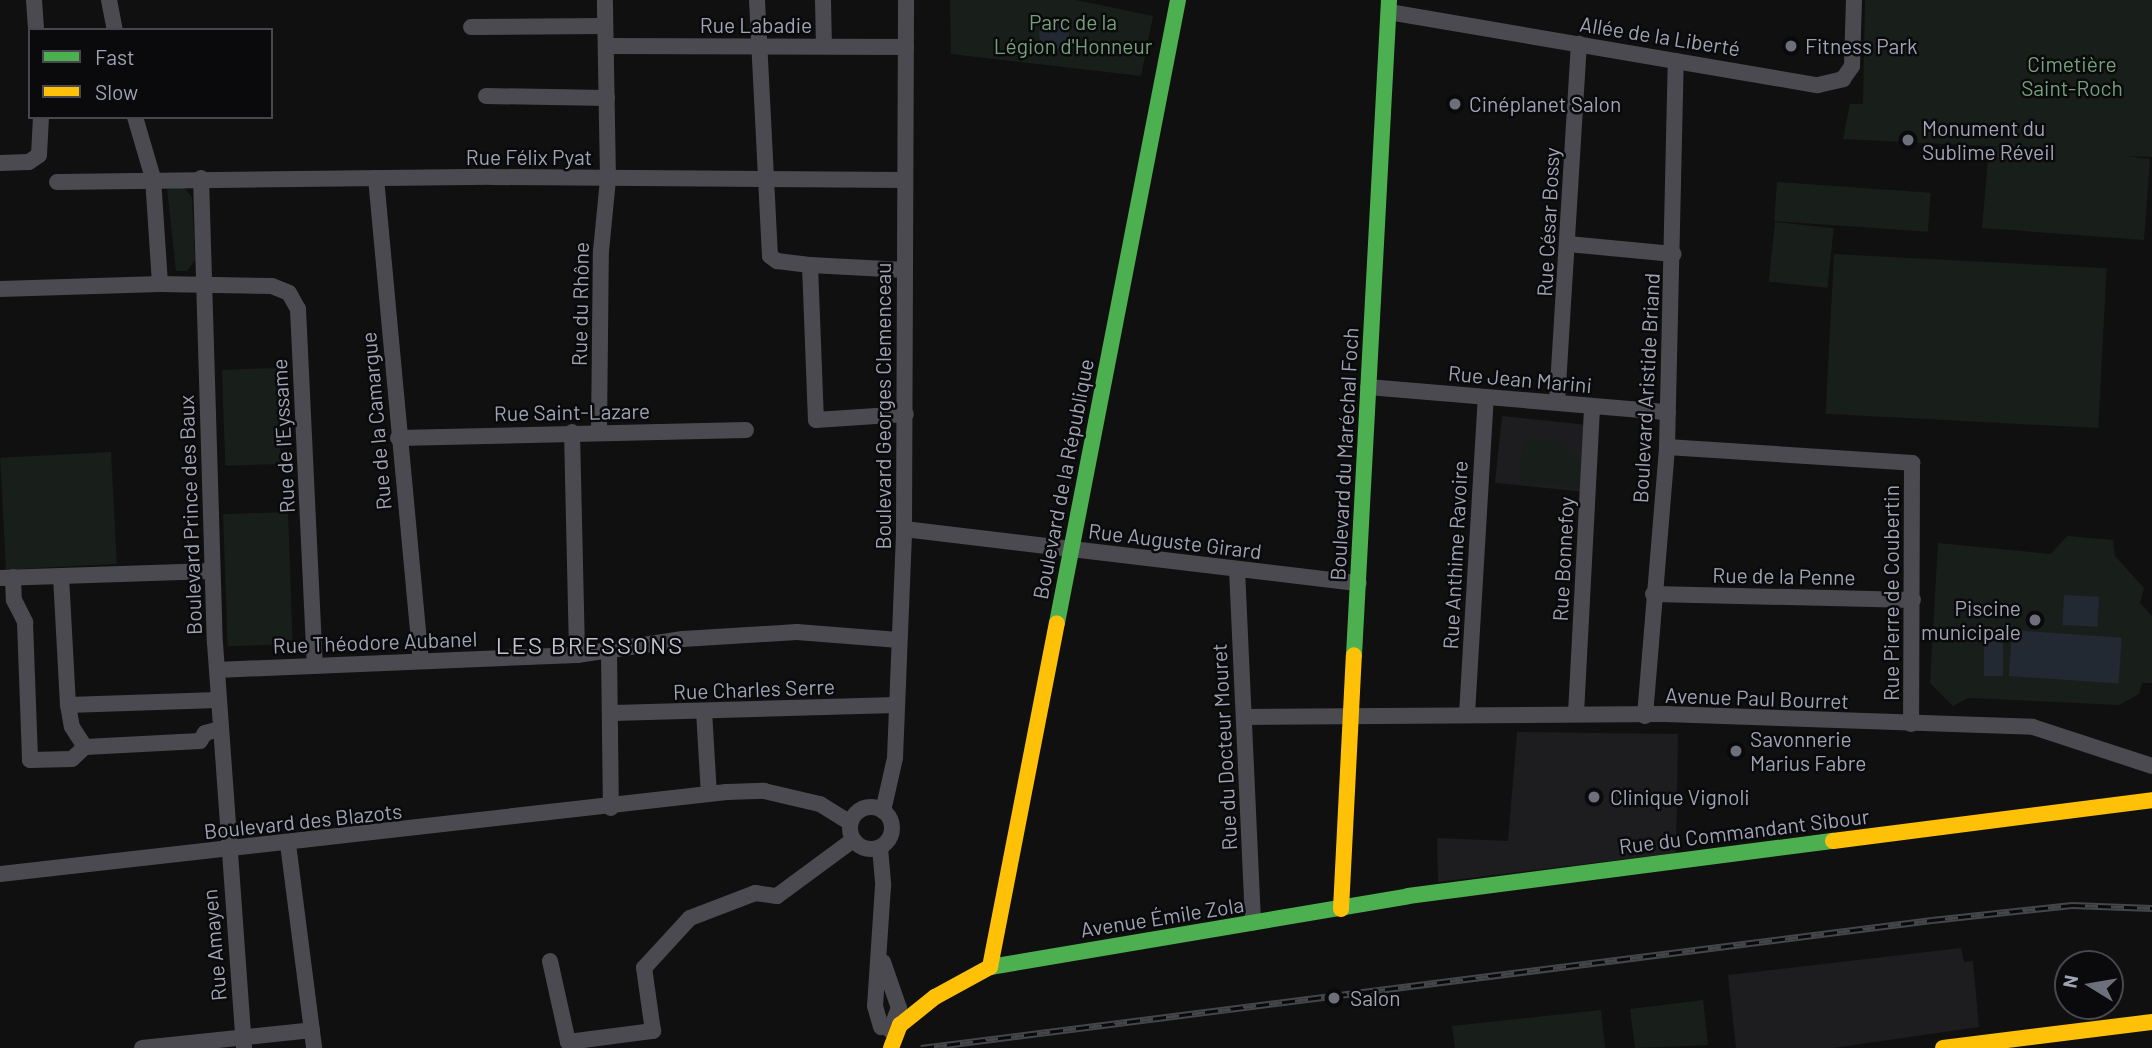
<!DOCTYPE html>
<meta charset="utf-8">
<style>
body{margin:0}
#map{position:relative;width:2152px;height:1048px;overflow:hidden;background:#101010;font-family:Barlow,sans-serif}
div>[style]{position:absolute}
.built>*{inset:0;background:#1d1d1f;transform-origin:0 0}
.green>*{inset:0;background:#181f1a;transform-origin:0 0}
.water>*{inset:0;background:#232932;transform-origin:0 0}
.round{border-radius:50%}
.street>*{height:16px;margin:-8px;padding:0 8px;transform-origin:8px;border-radius:8px;background:#4a4a50}
.street>.ring{margin:-8px;padding:0;box-sizing:content-box;background:none;border:16px solid #4a4a50;border-radius:50%}
.fast>*{height:16px;margin:-8px;padding:0 8px;transform-origin:8px;border-radius:8px;background:#4caf50}
.slow>*{height:16px;margin:-8px;padding:0 8px;transform-origin:8px;border-radius:8px;background:#ffc107}
.rail>*{height:7px;margin-top:-3.5px;transform-origin:0;background:repeating-linear-gradient(90deg,#0a0a0c 0 13px,#444649 0 26px);box-sizing:border-box;border-block:2px solid #444649}
.dots>*{width:19px;height:19px;translate:-50% -50%;box-sizing:border-box;border:4px solid #0a0a0c;border-radius:50%}
span{translate:-50% -50%;white-space:nowrap;text-align:center;line-height:1.15;-webkit-text-stroke:5px #0a0a0c;paint-order:stroke}
.park-label{font-size:21px;color:#74a07b}
.street-label{font-size:21px;color:#9fa3b3}
.poi-label{font-size:21px;color:#9fa3b3}
.left{translate:0 -50%;text-align:left}
.right{translate:-100% -50%;text-align:right}
.quarter-label{font-size:24px;color:#c0c3cf;letter-spacing:2px}
.legend{position:absolute;left:28px;top:28px;width:245px;height:91px;box-sizing:border-box;background:#0a0a0c;border:2px solid #46474f;margin:0;padding:9px 12px;list-style:none;font-size:21px;color:#9fa3b3}
.legend li{display:flex;align-items:center;gap:14px;height:35px}
.legend b{width:35px;border:2px solid #46474f}
.north{position:absolute;left:2054px;top:950px;width:70px;height:70px;box-sizing:border-box;background:#0a0a0c;border:2px solid #46474f;border-radius:50%;rotate:281deg;font-size:19px;font-weight:700;line-height:28px;text-align:center;color:#9fa3b3}
.north::after{content:'';display:block;margin:auto;width:24px;height:32px;background:#6d707a;clip-path:polygon(50% 0,100% 100%,50% 72%,0 100%)}
</style>
<div id="map">
<div class="built">
<div style="left:1502px;top:416px;width:86px;height:67px;rotate:6deg"></div>
<div style="clip-path:polygon(1517px 732px,1678px 734px,1676px 853px,1438px 882px,1437px 838px,1508px 841px)"></div>
<div style="clip-path:polygon(1961px 948px,1964px 962px,1973px 961px,1979px 1027px,1833px 1048px,1736px 1048px,1728px 975px)"></div>
</div>
<div class="green">
<div style="clip-path:polygon(950px 0,1076px 0,1153px 16px,1141px 76px,951px 54px)"></div>
<div style="clip-path:polygon(1865px 0,2152px 0,2152px 157px,2125px 156px,2150px 159px,2144px 240px,1982px 228px,1989px 147px,2025px 148px,1843px 139px,1850px 104px,1863px 104px)"></div>
<div style="left:1777px;top:182px;width:154px;height:39px;rotate:4deg"></div>
<div style="clip-path:polygon(167px 187px,184px 187px,192px 197px,195px 260px,187px 271px,176px 271px)"></div>
<div style="left:1775px;top:222px;width:59px;height:60px;rotate:6deg"></div>
<div style="left:1834px;top:254px;width:273px;height:160px;rotate:3deg"></div>
<div style="left:277px;top:368px;width:96px;height:55px;rotate:88deg"></div>
<div style="clip-path:polygon(1523px 438px,1566px 443px,1566px 454px,1586px 456px,1584px 487px,1520px 483px)"></div>
<div style="left:111px;top:452px;width:112px;height:111px;rotate:87deg"></div>
<div style="left:288px;top:512px;width:132px;height:65px;rotate:88deg"></div>
<div style="clip-path:polygon(2067px 536px,2113px 540px,2115px 556px,2144px 588px,2140px 603px,2152px 616px,2152px 683px,2142px 683px,2139px 694px,2119px 705px,1968px 698px,1953px 706px,1930px 683px,1938px 543px,2051px 554px)"></div>
<div style="clip-path:polygon(1703px 1000px,1708px 1045px,1635px 1048px,1630px 1009px)"></div>
<div style="clip-path:polygon(1601px 1010px,1605px 1048px,1455px 1048px,1452px 1026px)"></div>
</div>
<div class="water">
<div class="round" style="left:1039px;top:19px;width:30px;height:30px"></div>
<div style="left:2064px;top:595px;width:35px;height:30px;rotate:3deg"></div>
<div style="left:2012px;top:630px;width:110px;height:46px;rotate:4deg"></div>
<div style="left:1984px;top:631px;width:19px;height:45px"></div>
</div>
<div class="street">
<div style="left:34px;top:0;width:30px;rotate:86deg"></div>
<div style="left:109px;top:0;width:31px;rotate:79deg"></div>
<div style="left:757px;top:0;width:256px;rotate:87.1deg"></div>
<div style="left:770px;top:256px;width:9px;rotate:36deg"></div>
<div style="left:777px;top:261px;width:33px;rotate:7deg"></div>
<div style="left:810px;top:265px;width:95px;rotate:3deg"></div>
<div style="left:823px;top:0;width:46px;rotate:88.8deg"></div>
<div style="left:1389px;top:12px;width:435px;rotate:9.7deg"></div>
<div style="left:1818px;top:85px;width:26px;rotate:-13deg"></div>
<div style="left:1843px;top:79px;width:16px;rotate:-55deg"></div>
<div style="left:1852px;top:66px;width:66px;rotate:-88.3deg"></div>
<div style="left:471px;top:27px;width:134px;rotate:-0.4deg"></div>
<div style="left:606px;top:46px;width:300px;rotate:0.2deg"></div>
<div style="left:486px;top:96px;width:121px;rotate:0.9deg"></div>
<div style="left:135px;top:117px;width:64px;rotate:73.6deg"></div>
<div style="left:153px;top:178px;width:106px;rotate:86.2deg"></div>
<div style="left:0;top:163px;width:29px;rotate:-2deg"></div>
<div style="left:29px;top:162px;width:12px;rotate:-35deg"></div>
<div style="left:39px;top:155px;width:38px;rotate:-87deg"></div>
<div style="left:201px;top:178px;width:465px;rotate:88.3deg"></div>
<div style="left:215px;top:643px;width:406px;rotate:85.9deg"></div>
<div style="left:376px;top:178px;width:483px;rotate:84.7deg"></div>
<div style="left:57px;top:182px;width:434px;rotate:-0.7deg"></div>
<div style="left:491px;top:177px;width:414px;rotate:0.4deg"></div>
<div style="left:1568px;top:244px;width:106px;rotate:5.4deg"></div>
<div style="left:810px;top:265px;width:155px;rotate:87.8deg"></div>
<div style="left:816px;top:420px;width:90px;rotate:-3.8deg"></div>
<div style="left:0;top:289px;width:160px;rotate:-1.8deg"></div>
<div style="left:160px;top:284px;width:112px;rotate:1deg"></div>
<div style="left:272px;top:286px;width:18px;rotate:22deg"></div>
<div style="left:289px;top:293px;width:18px;rotate:61deg"></div>
<div style="left:298px;top:309px;width:355px;rotate:87.3deg"></div>
<div style="left:1368px;top:387px;width:301px;rotate:4.8deg"></div>
<div style="left:1557px;top:402px;width:359px;rotate:-86.5deg"></div>
<div style="left:599px;top:431px;width:180px;rotate:-89.4deg"></div>
<div style="left:601px;top:251px;width:72px;rotate:-84.4deg"></div>
<div style="left:608px;top:179px;width:179px;rotate:-91deg"></div>
<div style="left:572px;top:432px;width:223px;rotate:88.7deg"></div>
<div style="left:398px;top:438px;width:348px;rotate:-1.3deg"></div>
<div style="left:1667px;top:447px;width:246px;rotate:3.7deg"></div>
<div style="left:1912px;top:463px;width:261px;rotate:90.2deg"></div>
<div style="left:904px;top:529px;width:458px;rotate:6.8deg"></div>
<div style="left:1237px;top:569px;width:354px;rotate:87.4deg"></div>
<div style="left:61px;top:576px;width:129px;rotate:86.9deg"></div>
<div style="left:68px;top:705px;width:150px;rotate:-1.9deg"></div>
<div style="left:13px;top:577px;width:23px;rotate:88deg"></div>
<div style="left:14px;top:600px;width:25px;rotate:63deg"></div>
<div style="left:25px;top:622px;width:138px;rotate:87.9deg"></div>
<div style="left:30px;top:760px;width:42px;rotate:-1.4deg"></div>
<div style="left:72px;top:759px;width:18px;rotate:-43deg"></div>
<div style="left:85px;top:747px;width:115px;rotate:-3deg"></div>
<div style="left:200px;top:741px;width:9px;rotate:-58deg"></div>
<div style="left:205px;top:733px;width:16px;rotate:-15deg"></div>
<div style="left:0;top:578px;width:212px;rotate:-1.9deg"></div>
<div style="left:1653px;top:594px;width:260px;rotate:1.3deg"></div>
<div style="left:609px;top:651px;width:157px;rotate:89.3deg"></div>
<div style="left:217px;top:670px;width:360px;rotate:-2.4deg"></div>
<div style="left:577px;top:655px;width:107px;rotate:-8.6deg"></div>
<div style="left:683px;top:639px;width:114px;rotate:-3.5deg"></div>
<div style="left:797px;top:632px;width:102px;rotate:4.5deg"></div>
<div style="left:68px;top:705px;width:22px;rotate:80deg"></div>
<div style="left:72px;top:727px;width:24px;rotate:57deg"></div>
<div style="left:704px;top:711px;width:83px;rotate:86.6deg"></div>
<div style="left:613px;top:713px;width:283px;rotate:-1.6deg"></div>
<div style="left:1467px;top:714px;width:317px;rotate:-86.6deg"></div>
<div style="left:1576px;top:714px;width:308px;rotate:-87deg"></div>
<div style="left:1645px;top:716px;width:270px;rotate:-85.3deg"></div>
<div style="left:1667px;top:447px;width:386px;rotate:-88.7deg"></div>
<div style="left:1244px;top:717px;width:421px;rotate:-0.4deg"></div>
<div style="left:1665px;top:714px;width:368px;rotate:2deg"></div>
<div style="left:2033px;top:727px;width:125px;rotate:18.1deg"></div>
<div class="ring" style="left:850px;top:807px;width:26px;height:26px"></div>
<div style="left:883px;top:811px;width:54px;rotate:-77.2deg"></div>
<div style="left:895px;top:758px;width:229px;rotate:-87.7deg"></div>
<div style="left:904px;top:529px;width:529px;rotate:-89.78deg"></div>
<div style="left:288px;top:844px;width:206px;rotate:82.7deg"></div>
<div style="left:880px;top:848px;width:38px;rotate:85deg"></div>
<div style="left:883px;top:886px;width:120px;rotate:93.8deg"></div>
<div style="left:875px;top:1006px;width:22px;rotate:74deg"></div>
<div style="left:0;top:874px;width:731px;rotate:-6.44deg"></div>
<div style="left:726px;top:792px;width:38px;rotate:-2deg"></div>
<div style="left:764px;top:791px;width:57px;rotate:13.1deg"></div>
<div style="left:820px;top:804px;width:36px;rotate:32deg"></div>
<div style="left:550px;top:961px;width:83px;rotate:77.5deg"></div>
<div style="left:568px;top:1042px;width:86px;rotate:-7.4deg"></div>
<div style="left:653px;top:1031px;width:64px;rotate:-98.1deg"></div>
<div style="left:644px;top:968px;width:68px;rotate:-47.4deg"></div>
<div style="left:690px;top:918px;width:70px;rotate:-21deg"></div>
<div style="left:755px;top:893px;width:22px;rotate:8deg"></div>
<div style="left:777px;top:896px;width:94px;rotate:-36.4deg"></div>
<div style="left:883px;top:962px;width:49px;rotate:70.8deg"></div>
<div style="left:899px;top:1008px;width:24px;rotate:112deg"></div>
<div style="left:142px;top:1048px;width:171px;rotate:-6deg"></div>
</div>
<div class="fast">
<div style="left:1057px;top:623px;width:635px;rotate:-79.01deg"></div>
<div style="left:1354px;top:655px;width:656px;rotate:-86.94deg"></div>
<div style="left:990px;top:967px;width:424px;rotate:-9.6deg"></div>
<div style="left:1408px;top:896px;width:429px;rotate:-7.4deg"></div>
</div>
<div class="slow">
<div style="left:1833px;top:841px;width:322px;rotate:-7.3deg"></div>
<div style="left:1341px;top:909px;width:254px;rotate:-87.1deg"></div>
<div style="left:891px;top:1048px;width:25px;rotate:-69deg"></div>
<div style="left:900px;top:1025px;width:45px;rotate:-38.7deg"></div>
<div style="left:935px;top:997px;width:63px;rotate:-28.6deg"></div>
<div style="left:990px;top:967px;width:350px;rotate:-79deg"></div>
<div style="left:1943px;top:1048px;width:211px;rotate:-7.1deg"></div>
</div>
<div class="rail">
<div style="left:921px;top:1048px;width:1019px;rotate:-7.22deg"></div>
<div style="left:1932px;top:920px;width:141px;rotate:-6.1deg"></div>
<div style="left:2072px;top:905px;width:80px;rotate:2.1deg"></div>
</div>
<div class="dots">
<div style="left:1791px;top:46px;background:#6d707a"></div>
<div style="left:1455px;top:104px;background:#6d707a"></div>
<div style="left:1908px;top:140px;background:#6d707a"></div>
<div style="left:2035px;top:620px;background:#6d707a"></div>
<div style="left:1736px;top:751px;background:#6d707a"></div>
<div style="left:1594px;top:797px;background:#6d707a"></div>
<div style="left:1334px;top:998px;background:#6d707a"></div>
</div>
<div class="park-label">
<span style="left:1073px;top:34px">Parc de la<br>Légion d'Honneur</span>
<span style="left:2072px;top:76px">Cimetière<br>Saint-Roch</span>
</div>
<div class="street-label">
<span style="left:756px;top:25px">Rue Labadie</span>
<span style="left:1660px;top:36px;rotate:9deg">Allée de la Liberté</span>
<span style="left:529px;top:157px">Rue Félix Pyat</span>
<span style="left:1548px;top:222px;rotate:-87deg">Rue César Bossy</span>
<span style="left:580px;top:304px;rotate:-89deg">Rue du Rhône</span>
<span style="left:1520px;top:379px;rotate:5deg">Rue Jean Marini</span>
<span style="left:1646px;top:388px;rotate:-87deg">Boulevard Aristide Briand</span>
<span style="left:883px;top:406px;rotate:-90deg">Boulevard Georges Clemenceau</span>
<span style="left:572px;top:412px;rotate:-1deg">Rue Saint-Lazare</span>
<span style="left:376px;top:421px;rotate:-95deg">Rue de la Camargue</span>
<span style="left:283px;top:436px;rotate:-93deg">Rue de l'Eyssame</span>
<span style="left:1344px;top:454px;rotate:-87deg">Boulevard du Maréchal Foch</span>
<span style="left:1063px;top:479px;rotate:-79deg">Boulevard de la République</span>
<span style="left:190px;top:515px;rotate:-92deg">Boulevard Prince des Baux</span>
<span style="left:1175px;top:541px;rotate:7deg">Rue Auguste Girard</span>
<span style="left:1455px;top:555px;rotate:-87deg">Rue Anthime Ravoire</span>
<span style="left:1563px;top:559px;rotate:-87deg">Rue Bonnefoy</span>
<span style="left:1784px;top:576px;rotate:1deg">Rue de la Penne</span>
<span style="left:1891px;top:593px;rotate:-90deg">Rue Pierre de Coubertin</span>
<span style="left:375px;top:642px;rotate:-2deg">Rue Théodore Aubanel</span>
<span style="left:754px;top:689px;rotate:-2deg">Rue Charles Serre</span>
<span style="left:1757px;top:698px;rotate:2deg">Avenue Paul Bourret</span>
<span style="left:1224px;top:747px;rotate:-93deg">Rue du Docteur Mouret</span>
<span style="left:303px;top:821px;rotate:-6deg">Boulevard des Blazots</span>
<span style="left:1744px;top:831px;rotate:-7deg">Rue du Commandant Sibour</span>
<span style="left:1162px;top:917px;rotate:-9deg">Avenue Émile Zola</span>
<span style="left:214px;top:945px;rotate:-95deg">Rue Amayen</span>
</div>
<div class="poi-label">
<span class="left" style="left:1805px;top:46px">Fitness Park</span>
<span class="left" style="left:1469px;top:104px">Cinéplanet Salon</span>
<span class="left" style="left:1922px;top:140px">Monument du<br>Sublime Réveil</span>
<span class="right" style="left:2021px;top:620px">Piscine<br>municipale</span>
<span class="left" style="left:1750px;top:751px">Savonnerie<br>Marius Fabre</span>
<span class="left" style="left:1610px;top:797px">Clinique Vignoli</span>
<span class="left" style="left:1350px;top:998px">Salon</span>
</div>
<div class="quarter-label">
<span style="left:590px;top:645px">LES BRESSONS</span>
</div>
<ul class="legend">
<li><b style="height:9px;background:#4caf50"></b>Fast</li>
<li><b style="height:9px;background:#ffc107"></b>Slow</li>
</ul>
<div class="north">N</div>
</div>
